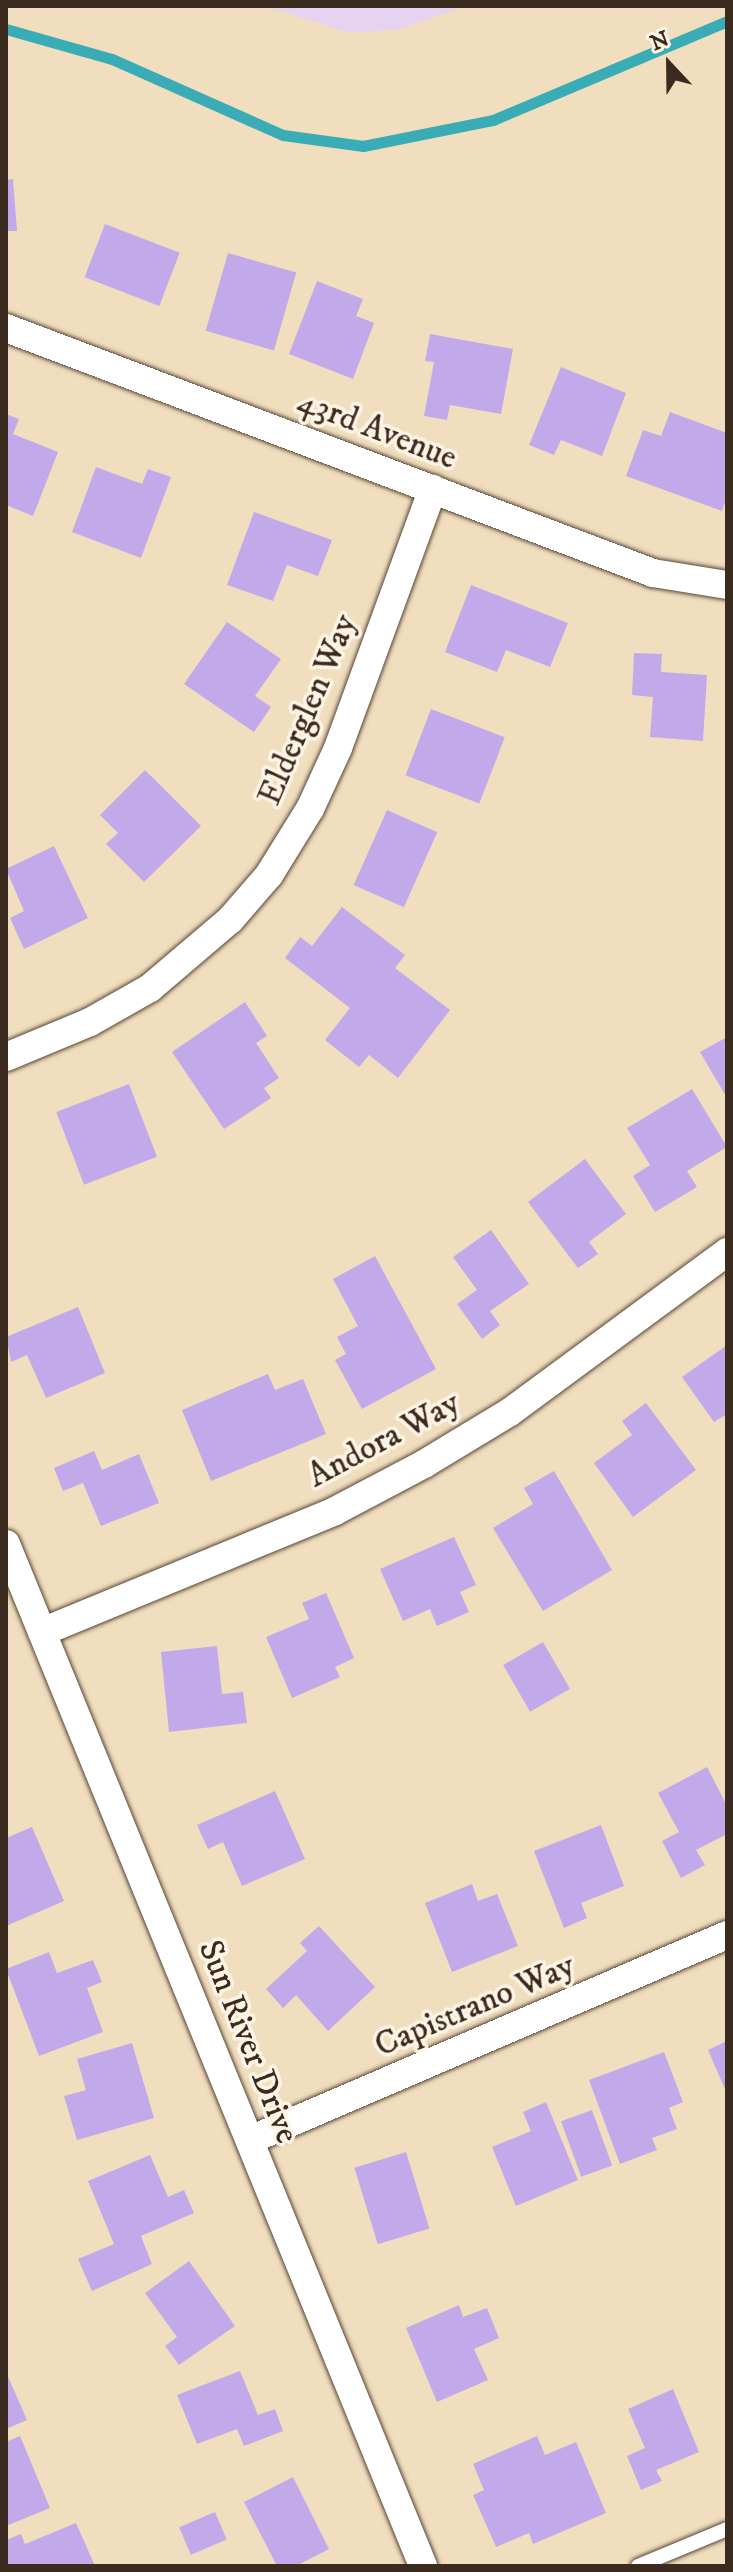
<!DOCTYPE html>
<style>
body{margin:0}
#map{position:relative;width:733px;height:2572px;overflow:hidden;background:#f1debe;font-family:"IM FELL DW Pica",serif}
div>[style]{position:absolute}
.built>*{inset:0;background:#e6d3f0}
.stream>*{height:11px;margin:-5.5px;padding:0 5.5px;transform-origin:5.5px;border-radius:5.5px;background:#3aacb5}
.building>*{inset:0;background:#c2aaea;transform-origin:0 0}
.roads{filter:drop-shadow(0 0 2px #564536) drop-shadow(0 0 2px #564536)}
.service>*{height:14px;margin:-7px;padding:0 7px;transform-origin:7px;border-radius:7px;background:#fff}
.minor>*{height:28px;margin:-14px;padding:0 14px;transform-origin:14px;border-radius:14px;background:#fff}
span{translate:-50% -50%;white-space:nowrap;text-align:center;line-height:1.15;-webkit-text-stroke:7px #fcf5e5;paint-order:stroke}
.street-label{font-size:34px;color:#3b2a1e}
.frame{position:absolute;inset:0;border:8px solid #3b2a1e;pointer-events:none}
.north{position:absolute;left:629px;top:24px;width:80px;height:80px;-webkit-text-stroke:6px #fcf5e5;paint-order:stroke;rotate:338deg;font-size:22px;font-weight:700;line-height:32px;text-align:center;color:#3b2a1e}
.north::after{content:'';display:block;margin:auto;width:28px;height:36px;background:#3b2a1e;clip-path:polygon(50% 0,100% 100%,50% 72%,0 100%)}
</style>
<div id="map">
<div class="built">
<div style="clip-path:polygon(265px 6px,467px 6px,400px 29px,350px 33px)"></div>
</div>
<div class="stream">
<div style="left:6px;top:29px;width:110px;rotate:15.8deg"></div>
<div style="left:112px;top:59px;width:187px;rotate:24deg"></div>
<div style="left:283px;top:135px;width:81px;rotate:7.8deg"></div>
<div style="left:363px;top:146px;width:133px;rotate:-11.3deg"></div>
<div style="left:493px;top:120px;width:254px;rotate:-22.9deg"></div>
</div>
<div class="building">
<div style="clip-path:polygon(13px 179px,17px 231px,6px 231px,6px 180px)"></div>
<div style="left:105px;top:224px;width:80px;height:57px;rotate:21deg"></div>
<div style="left:228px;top:253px;width:71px;height:81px;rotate:16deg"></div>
<div style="clip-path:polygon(317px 281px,363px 299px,356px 316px,374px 323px,353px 379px,289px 354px)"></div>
<div style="clip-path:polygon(430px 334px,513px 349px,501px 414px,450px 405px,447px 420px,424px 416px,434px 362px,425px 361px)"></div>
<div style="clip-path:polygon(561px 367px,626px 393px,602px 456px,561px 440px,554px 455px,529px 445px)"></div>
<div style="clip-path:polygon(670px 412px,727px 433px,727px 497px,722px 511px,626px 476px,643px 430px,661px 436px)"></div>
<div style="clip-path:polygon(6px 414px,19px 419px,13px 434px,58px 452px,33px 516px,6px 505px)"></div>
<div style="clip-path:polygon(96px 467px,142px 484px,148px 469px,171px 477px,141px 558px,72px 532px)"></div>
<div style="clip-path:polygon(254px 512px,332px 540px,318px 576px,287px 565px,273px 601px,227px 585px)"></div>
<div style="clip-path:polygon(471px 585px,568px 623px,550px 667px,506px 650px,497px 672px,445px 652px)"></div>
<div style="clip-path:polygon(227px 622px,281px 659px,255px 696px,271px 707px,254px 732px,184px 684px)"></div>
<div style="clip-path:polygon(634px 653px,662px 654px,661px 672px,707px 675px,703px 741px,650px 737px,653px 697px,632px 695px)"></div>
<div style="left:431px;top:709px;width:79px;height:71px;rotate:21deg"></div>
<div style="clip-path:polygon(145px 770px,201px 826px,144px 882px,106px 844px,118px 833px,100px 815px)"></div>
<div style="left:387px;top:810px;width:55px;height:82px;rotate:24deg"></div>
<div style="clip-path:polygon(54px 846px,88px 918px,24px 949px,10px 918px,24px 911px,6px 869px)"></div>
<div style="clip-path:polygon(342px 907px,405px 955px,395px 968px,450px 1010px,398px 1078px,369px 1055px,359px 1067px,325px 1040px,350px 1008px,285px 958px,300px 937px,312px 946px)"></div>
<div style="clip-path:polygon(245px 1002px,267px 1036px,256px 1043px,279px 1078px,264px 1088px,271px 1098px,224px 1129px,172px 1052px)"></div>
<div style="clip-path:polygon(727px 1037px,727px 1098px,700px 1052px)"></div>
<div style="left:129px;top:1084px;width:78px;height:78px;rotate:69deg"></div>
<div style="clip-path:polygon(692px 1089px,727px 1147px,687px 1171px,697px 1187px,655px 1212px,633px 1176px,650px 1165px,627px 1128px)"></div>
<div style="clip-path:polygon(585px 1159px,626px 1214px,589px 1242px,598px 1254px,578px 1268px,528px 1202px)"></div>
<div style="clip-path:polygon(491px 1230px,529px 1284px,490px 1311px,500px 1325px,482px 1339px,457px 1304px,477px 1290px,453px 1257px)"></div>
<div style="clip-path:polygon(375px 1256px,436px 1369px,362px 1409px,335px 1360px,346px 1354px,337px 1337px,358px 1326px,333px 1279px)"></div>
<div style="clip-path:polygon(78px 1307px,105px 1373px,46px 1398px,27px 1355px,11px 1362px,6px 1337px)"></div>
<div style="clip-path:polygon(727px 1345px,727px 1414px,714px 1422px,682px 1377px)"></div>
<div style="clip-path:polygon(268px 1374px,275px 1390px,303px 1379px,326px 1434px,211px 1481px,182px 1410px)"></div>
<div style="clip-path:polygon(646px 1403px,696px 1470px,633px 1517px,594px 1463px,632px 1435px,622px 1421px)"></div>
<div style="clip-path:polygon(94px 1451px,102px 1470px,139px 1454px,159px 1503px,101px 1526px,83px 1483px,63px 1491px,54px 1468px)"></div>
<div style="clip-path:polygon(554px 1471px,612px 1570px,543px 1611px,493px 1528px,533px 1504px,524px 1488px)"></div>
<div style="clip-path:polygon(454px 1537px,476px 1585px,460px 1592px,469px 1612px,437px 1626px,430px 1609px,403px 1621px,380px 1569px)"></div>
<div style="clip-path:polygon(326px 1593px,354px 1658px,335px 1667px,340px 1677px,292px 1698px,266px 1637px,309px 1619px,302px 1603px)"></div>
<div style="left:543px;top:1642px;width:54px;height:46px;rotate:60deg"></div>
<div style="clip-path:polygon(217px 1646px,222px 1694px,243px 1692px,247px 1723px,169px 1732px,161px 1652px)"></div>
<div style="clip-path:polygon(707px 1767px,727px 1806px,727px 1834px,696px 1850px,705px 1865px,681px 1878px,662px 1841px,679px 1832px,658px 1793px)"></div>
<div style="clip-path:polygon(275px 1791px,305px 1859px,242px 1886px,223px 1842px,208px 1849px,197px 1825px)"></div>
<div style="clip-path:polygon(601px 1825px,624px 1886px,581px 1903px,587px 1918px,564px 1928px,534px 1851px)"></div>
<div style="clip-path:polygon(32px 1827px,64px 1901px,6px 1926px,6px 1838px)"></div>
<div style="clip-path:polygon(472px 1884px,478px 1901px,497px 1894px,518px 1946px,452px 1972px,425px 1903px)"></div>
<div style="clip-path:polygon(319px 1926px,375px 1987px,328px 2031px,296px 1995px,283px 2008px,266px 1989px,307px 1951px,300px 1943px)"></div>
<div style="clip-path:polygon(49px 1952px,57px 1973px,93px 1960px,102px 1982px,87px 1988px,103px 2032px,39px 2056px,6px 1969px)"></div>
<div style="clip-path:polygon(727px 2041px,727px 2094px,708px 2050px)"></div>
<div style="clip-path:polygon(132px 2043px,154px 2118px,77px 2140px,64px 2096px,86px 2090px,77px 2059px)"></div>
<div style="clip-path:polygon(664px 2052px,683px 2102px,669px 2108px,677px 2129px,652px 2138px,657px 2150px,620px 2164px,589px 2080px)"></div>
<div style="clip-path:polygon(546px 2102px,578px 2180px,516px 2206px,492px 2147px,531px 2131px,523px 2112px)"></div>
<div style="left:592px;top:2110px;width:59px;height:33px;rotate:70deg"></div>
<div style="left:406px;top:2152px;width:80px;height:54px;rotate:73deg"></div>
<div style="clip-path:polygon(150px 2155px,168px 2197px,184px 2190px,194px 2213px,141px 2236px,152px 2264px,92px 2291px,78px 2259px,114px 2244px,88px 2181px)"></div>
<div style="clip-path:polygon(189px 2261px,235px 2326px,179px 2365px,165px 2346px,177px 2337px,145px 2293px)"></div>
<div style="clip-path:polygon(459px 2305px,463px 2317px,487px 2308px,499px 2338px,474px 2349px,488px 2380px,437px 2402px,406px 2328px)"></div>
<div style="clip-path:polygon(240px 2371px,258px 2415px,275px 2409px,283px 2431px,244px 2446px,237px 2429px,197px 2444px,177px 2395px)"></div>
<div style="clip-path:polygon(6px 2372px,27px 2420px,6px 2429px)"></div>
<div style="clip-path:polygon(673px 2389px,699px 2452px,656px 2470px,662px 2481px,641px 2490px,627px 2456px,645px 2448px,628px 2409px)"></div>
<div style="clip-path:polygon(20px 2436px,50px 2508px,6px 2526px,6px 2442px)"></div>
<div style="clip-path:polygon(537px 2436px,545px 2455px,576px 2442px,606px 2513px,533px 2544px,529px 2533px,496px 2547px,473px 2495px,484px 2490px,473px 2464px)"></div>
<div style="clip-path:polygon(293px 2477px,329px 2549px,296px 2566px,277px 2566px,244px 2502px)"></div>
<div style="left:215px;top:2512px;width:30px;height:39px;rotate:67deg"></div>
<div style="clip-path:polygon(76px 2523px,95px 2566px,6px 2566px,6px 2540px,21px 2534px,25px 2544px)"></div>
</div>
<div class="roads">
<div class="service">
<div style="left:638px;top:2566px;width:96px;rotate:-22.6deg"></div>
</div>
<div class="minor">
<div style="left:6px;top:328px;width:692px;rotate:20.74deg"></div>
<div style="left:653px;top:573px;width:75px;rotate:9.2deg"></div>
<div style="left:6px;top:1057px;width:91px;rotate:-22.6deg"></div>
<div style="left:90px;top:1022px;width:69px;rotate:-29.5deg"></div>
<div style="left:150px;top:988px;width:105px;rotate:-40.4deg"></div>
<div style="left:230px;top:920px;width:60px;rotate:-49.1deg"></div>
<div style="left:269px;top:875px;width:78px;rotate:-58.2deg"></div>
<div style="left:310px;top:809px;width:67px;rotate:-65.3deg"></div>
<div style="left:338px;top:748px;width:276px;rotate:-69.9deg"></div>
<div style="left:6px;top:1544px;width:1104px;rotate:67.8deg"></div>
<div style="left:42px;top:1632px;width:317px;rotate:-22.4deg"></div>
<div style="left:335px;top:1511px;width:101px;rotate:-27.8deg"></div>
<div style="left:424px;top:1464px;width:100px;rotate:-31.2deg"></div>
<div style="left:510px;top:1412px;width:270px;rotate:-36.4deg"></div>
<div style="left:250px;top:2140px;width:519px;rotate:-23.26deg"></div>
</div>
</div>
<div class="street-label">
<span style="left:377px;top:430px;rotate:21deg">43rd Avenue</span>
<span style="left:308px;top:710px;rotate:-67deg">Elderglen Way</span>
<span style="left:384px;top:1440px;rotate:-28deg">Andora Way</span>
<span style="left:475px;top:2006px;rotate:-23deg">Capistrano Way</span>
<span style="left:248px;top:2042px;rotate:68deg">Sun River Drive</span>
</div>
<div class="frame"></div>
<div class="north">N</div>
</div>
